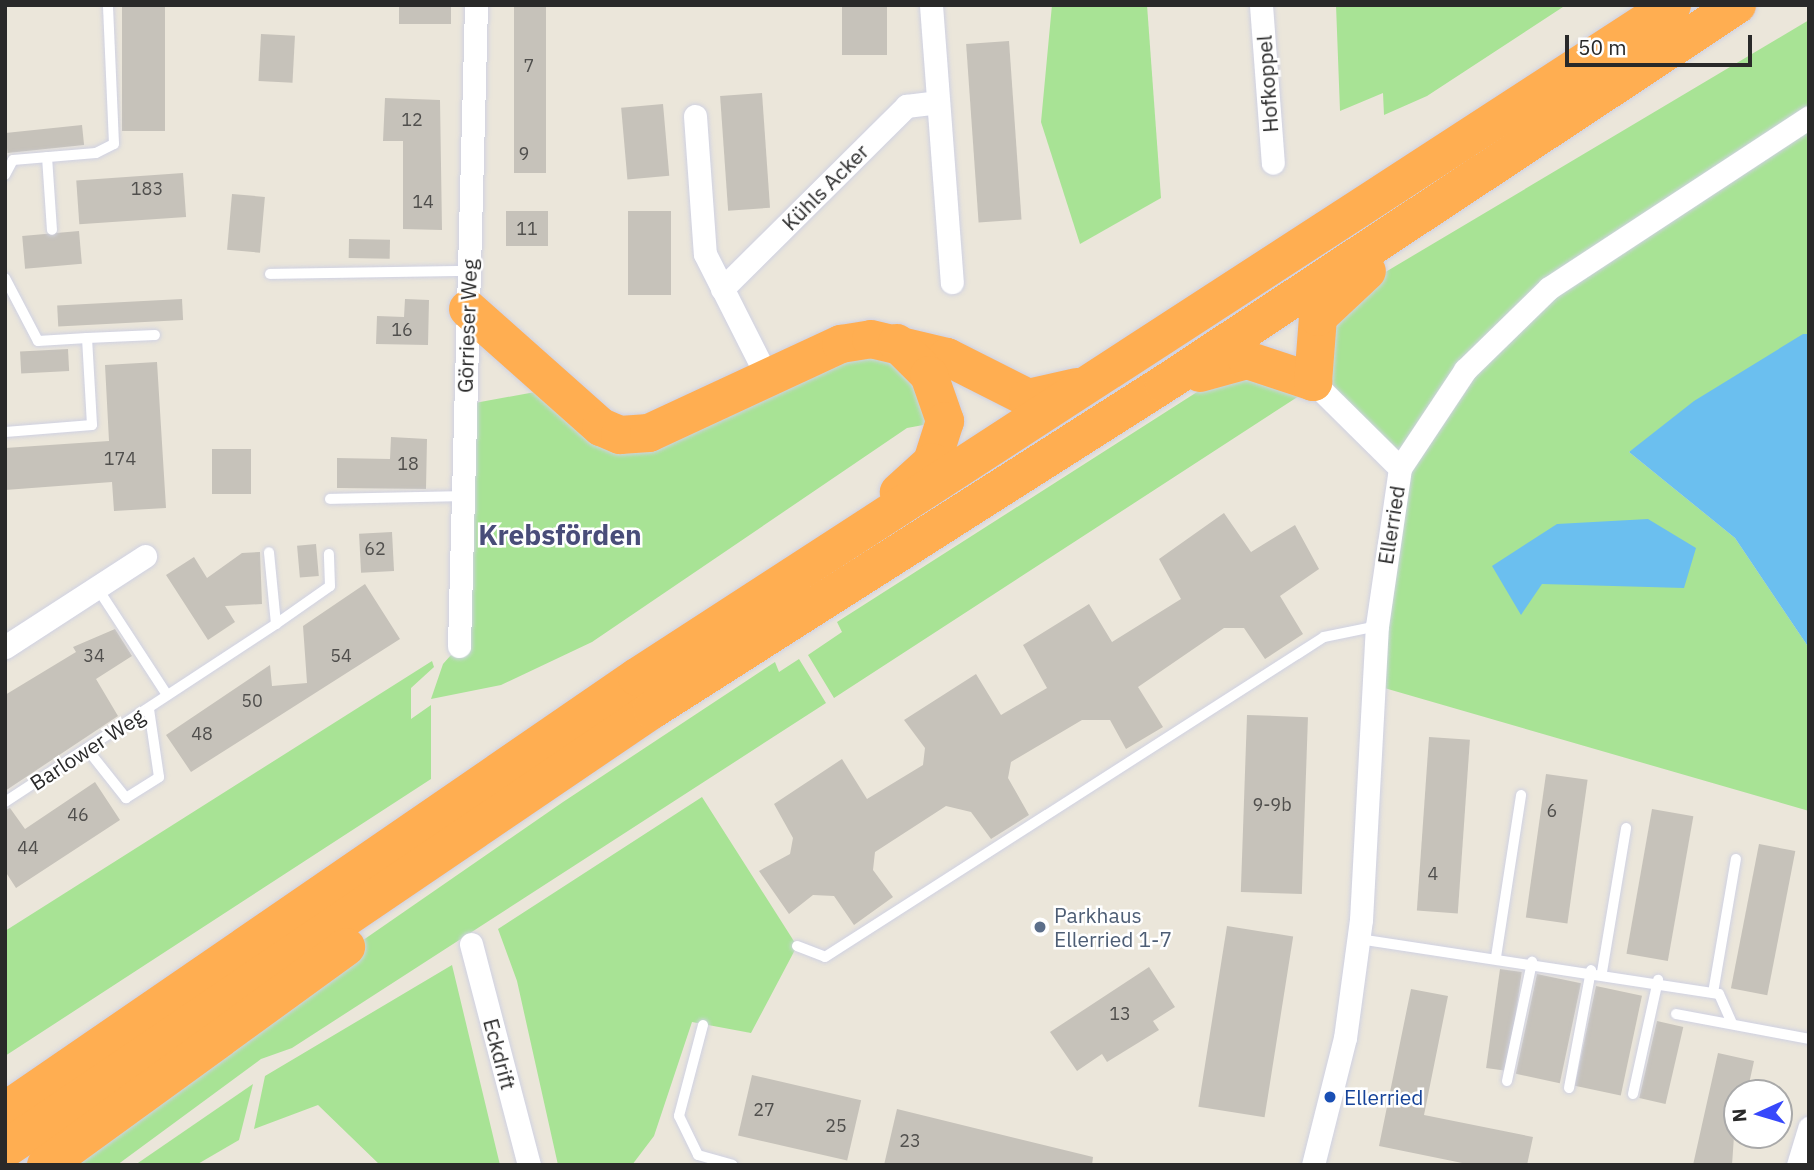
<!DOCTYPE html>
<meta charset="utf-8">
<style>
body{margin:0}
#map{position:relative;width:1814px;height:1170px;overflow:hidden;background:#ebe6da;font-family:"IBM Plex Sans",sans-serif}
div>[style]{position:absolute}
.green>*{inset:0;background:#a8e395}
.water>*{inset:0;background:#6bbfef}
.building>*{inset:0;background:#c6c2ba;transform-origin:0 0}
.roads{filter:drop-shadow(0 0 2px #cfd1e2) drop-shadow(0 0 2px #cfd1e2)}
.lane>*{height:10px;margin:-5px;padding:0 5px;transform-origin:5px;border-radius:5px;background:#fff}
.street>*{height:23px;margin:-11.5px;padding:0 11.5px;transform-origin:11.5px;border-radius:11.5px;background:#fff}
.highway>*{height:38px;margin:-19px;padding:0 19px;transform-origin:19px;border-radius:19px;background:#ffae51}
.dots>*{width:19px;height:19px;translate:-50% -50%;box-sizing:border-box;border:4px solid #fff;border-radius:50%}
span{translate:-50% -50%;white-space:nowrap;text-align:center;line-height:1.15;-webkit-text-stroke:5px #fff;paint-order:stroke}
.number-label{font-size:18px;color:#504f4d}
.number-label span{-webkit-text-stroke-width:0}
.street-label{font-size:21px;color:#292929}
.service-label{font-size:21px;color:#4e5e75}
.left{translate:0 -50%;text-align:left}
.transit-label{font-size:21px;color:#164399}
.district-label{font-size:28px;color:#494d79;font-weight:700}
.frame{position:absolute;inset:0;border:7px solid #292929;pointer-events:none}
.north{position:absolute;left:1723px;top:1079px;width:70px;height:70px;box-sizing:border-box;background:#fff;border:2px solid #a9a9a9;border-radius:50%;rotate:266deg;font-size:19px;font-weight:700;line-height:28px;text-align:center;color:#292929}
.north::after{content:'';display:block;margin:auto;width:24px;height:32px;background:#3748fb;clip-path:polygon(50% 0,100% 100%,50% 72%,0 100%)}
.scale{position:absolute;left:1565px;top:35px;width:187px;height:32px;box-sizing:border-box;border:4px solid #292929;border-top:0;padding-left:9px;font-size:21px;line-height:24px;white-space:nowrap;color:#292929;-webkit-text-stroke:5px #fff;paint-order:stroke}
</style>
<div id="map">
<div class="green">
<div style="clip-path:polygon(1052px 5px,1147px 5px,1161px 198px,1080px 244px,1041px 122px)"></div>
<div style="clip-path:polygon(1336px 5px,1566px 5px,1427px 96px,1384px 115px,1383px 93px,1340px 111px)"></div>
<div style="clip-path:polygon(1809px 20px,1809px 334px,1629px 452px,1735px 538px,1809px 648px,1809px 811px,1374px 685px,1400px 468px,1322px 391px,1326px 332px,1367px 283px)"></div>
<div style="clip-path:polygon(871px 339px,945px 421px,907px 428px,592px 642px,501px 685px,431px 699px,443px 664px,459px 646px,464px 405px,557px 388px,620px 435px)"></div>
<div style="clip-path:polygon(1236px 373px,1299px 396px,834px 698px,808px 655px,842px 632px,837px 622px,1208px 385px)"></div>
<div style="clip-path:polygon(799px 659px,826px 703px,292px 1048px,261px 1059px,117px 1165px,62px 1165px,343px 954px,563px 802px,775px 662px,779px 672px)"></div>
<div style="clip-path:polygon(432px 661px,434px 667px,411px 688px,411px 719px,431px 705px,431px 779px,5px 1056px,5px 931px)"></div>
<div style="clip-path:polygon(702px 797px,797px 946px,751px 1033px,692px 1022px,654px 1136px,632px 1165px,558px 1165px,517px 981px,498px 929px)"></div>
<div style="clip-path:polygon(452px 965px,500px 1165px,380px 1165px,318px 1105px,254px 1129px,265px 1076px)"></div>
<div style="clip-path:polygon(253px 1084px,239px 1140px,196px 1165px,135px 1165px)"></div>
</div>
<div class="water">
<div style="clip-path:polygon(1803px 334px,1809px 334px,1809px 648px,1735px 538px,1629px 452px,1694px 401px)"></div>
<div style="clip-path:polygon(1648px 519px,1696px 548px,1684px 588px,1542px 584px,1521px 615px,1492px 566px,1557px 524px)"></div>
</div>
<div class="building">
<div style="left:122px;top:5px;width:43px;height:126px"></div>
<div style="left:399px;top:5px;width:52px;height:19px"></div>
<div style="left:514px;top:5px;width:32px;height:168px"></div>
<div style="left:842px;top:5px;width:45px;height:50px"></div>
<div style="left:261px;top:34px;width:34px;height:47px;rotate:3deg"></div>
<div style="left:1009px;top:41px;width:179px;height:43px;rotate:86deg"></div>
<div style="left:762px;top:93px;width:115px;height:42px;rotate:86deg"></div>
<div style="clip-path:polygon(385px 98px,440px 100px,442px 230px,403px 229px,403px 141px,383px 141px)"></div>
<div style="left:663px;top:104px;width:72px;height:42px;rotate:85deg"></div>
<div style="left:82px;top:125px;width:20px;height:77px;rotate:84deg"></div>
<div style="left:183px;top:173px;width:44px;height:107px;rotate:86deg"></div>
<div style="left:232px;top:194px;width:33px;height:56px;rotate:5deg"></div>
<div style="left:548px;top:211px;width:35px;height:42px;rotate:90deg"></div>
<div style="left:628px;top:211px;width:43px;height:84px"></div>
<div style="left:79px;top:231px;width:33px;height:57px;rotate:85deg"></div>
<div style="left:349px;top:239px;width:41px;height:19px;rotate:1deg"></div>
<div style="left:182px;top:299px;width:21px;height:125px;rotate:87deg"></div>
<div style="clip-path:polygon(405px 299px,429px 300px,428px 345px,376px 344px,377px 316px,404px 317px)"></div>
<div style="left:68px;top:349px;width:22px;height:48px;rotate:87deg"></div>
<div style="clip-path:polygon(157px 362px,166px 508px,114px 511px,112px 482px,5px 490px,5px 448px,109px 441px,105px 365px)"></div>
<div style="clip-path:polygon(391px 437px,427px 439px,426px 489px,337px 488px,337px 458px,390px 459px)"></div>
<div style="left:212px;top:449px;width:39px;height:45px"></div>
<div style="clip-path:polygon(1224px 513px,1251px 552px,1295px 525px,1319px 569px,1280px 596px,1303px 634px,1265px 659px,1244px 628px,1224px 628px,1138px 687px,1163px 727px,1126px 749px,1110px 720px,1082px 720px,1011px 762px,1008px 778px,1029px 815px,991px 839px,971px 812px,946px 806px,875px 852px,873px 870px,893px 897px,854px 925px,834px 896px,813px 895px,789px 914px,759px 871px,790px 854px,793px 838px,774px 804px,842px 759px,867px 799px,923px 765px,925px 748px,904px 720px,976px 674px,1001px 715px,1047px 688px,1023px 645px,1089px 604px,1112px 642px,1181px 599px,1159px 559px)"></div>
<div style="left:392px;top:532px;width:39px;height:33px;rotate:87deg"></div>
<div style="left:316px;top:544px;width:32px;height:19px;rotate:85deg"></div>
<div style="clip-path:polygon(260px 552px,262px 604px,225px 606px,235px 622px,208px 640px,166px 575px,194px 557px,207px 578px,242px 553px)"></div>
<div style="clip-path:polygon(365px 584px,400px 639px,191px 772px,166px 735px,270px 665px,272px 686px,307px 683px,303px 626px)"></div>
<div style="clip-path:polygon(115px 629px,132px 656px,96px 679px,118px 716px,5px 791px,5px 695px,76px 652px,73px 647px)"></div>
<div style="left:1247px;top:715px;width:61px;height:177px;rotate:2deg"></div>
<div style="left:1429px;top:737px;width:41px;height:174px;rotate:4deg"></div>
<div style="left:1546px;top:774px;width:42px;height:145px;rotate:8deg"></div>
<div style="clip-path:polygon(95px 782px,120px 820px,16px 888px,5px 871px,5px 810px,10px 808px,25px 829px)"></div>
<div style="left:1652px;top:809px;width:42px;height:147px;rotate:10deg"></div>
<div style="left:1759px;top:844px;width:37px;height:147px;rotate:11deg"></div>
<div style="left:1227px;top:926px;width:67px;height:183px;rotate:9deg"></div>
<div style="clip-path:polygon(1149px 967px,1175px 1007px,1153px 1021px,1159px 1030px,1107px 1062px,1102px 1054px,1077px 1071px,1050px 1032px)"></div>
<div style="left:1500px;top:969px;width:22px;height:100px;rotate:8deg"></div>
<div style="left:1537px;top:974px;width:45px;height:102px;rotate:12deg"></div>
<div style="left:1596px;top:986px;width:47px;height:102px;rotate:12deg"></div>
<div style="clip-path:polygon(1411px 989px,1448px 996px,1424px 1115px,1533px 1137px,1527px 1165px,1472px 1165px,1379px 1146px)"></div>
<div style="left:1657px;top:1021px;width:27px;height:79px;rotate:13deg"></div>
<div style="clip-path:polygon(1718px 1053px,1754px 1061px,1747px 1093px,1737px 1093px,1732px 1165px,1693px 1165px)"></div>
<div style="left:752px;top:1075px;width:112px;height:62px;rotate:13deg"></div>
<div style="clip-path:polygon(897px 1109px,1093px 1157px,1092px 1165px,884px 1165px)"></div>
</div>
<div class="roads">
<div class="lane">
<div style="left:47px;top:157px;width:73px;rotate:86.1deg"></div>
<div style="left:5px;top:175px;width:17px;rotate:-62deg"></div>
<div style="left:13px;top:160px;width:83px;rotate:-4.8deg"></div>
<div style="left:96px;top:153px;width:20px;rotate:-27deg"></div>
<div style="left:114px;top:144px;width:139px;rotate:-92.5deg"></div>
<div style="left:270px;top:274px;width:198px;rotate:-0.9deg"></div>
<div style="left:5px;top:278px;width:71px;rotate:62.4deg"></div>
<div style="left:38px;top:341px;width:49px;rotate:-3.5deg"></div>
<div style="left:87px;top:338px;width:87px;rotate:86.7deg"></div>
<div style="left:92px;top:425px;width:87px;rotate:175.4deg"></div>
<div style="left:87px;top:338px;width:68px;rotate:-2.5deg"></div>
<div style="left:330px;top:499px;width:132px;rotate:-1.3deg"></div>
<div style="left:98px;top:589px;width:126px;rotate:56.9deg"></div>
<div style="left:276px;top:624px;width:66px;rotate:-35.1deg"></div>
<div style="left:330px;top:586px;width:32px;rotate:-92deg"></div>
<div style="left:87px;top:749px;width:63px;rotate:51.5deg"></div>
<div style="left:126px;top:798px;width:39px;rotate:-32deg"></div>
<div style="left:159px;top:777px;width:69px;rotate:-98.4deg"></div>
<div style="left:5px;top:802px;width:324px;rotate:-33.3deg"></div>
<div style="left:276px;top:624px;width:72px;rotate:-95.6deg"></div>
<div style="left:1359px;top:939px;width:364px;rotate:8.7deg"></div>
<div style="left:1719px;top:994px;width:32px;rotate:66deg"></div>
<div style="left:797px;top:946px;width:30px;rotate:21deg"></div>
<div style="left:825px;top:957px;width:593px;rotate:-32.67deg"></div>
<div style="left:1324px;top:637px;width:54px;rotate:-11.7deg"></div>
<div style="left:1496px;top:957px;width:164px;rotate:-81.2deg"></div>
<div style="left:1602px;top:972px;width:146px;rotate:-80.5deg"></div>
<div style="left:1713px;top:993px;width:136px;rotate:-80.3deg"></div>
<div style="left:1676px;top:1014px;width:135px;rotate:10.6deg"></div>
<div style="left:703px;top:1025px;width:94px;rotate:104.8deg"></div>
<div style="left:679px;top:1116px;width:43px;rotate:64deg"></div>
<div style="left:698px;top:1155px;width:36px;rotate:16deg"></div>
<div style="left:1507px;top:1081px;width:122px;rotate:-78.1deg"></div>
<div style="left:1569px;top:1088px;width:120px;rotate:-79.4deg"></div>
<div style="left:1633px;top:1094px;width:117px;rotate:-77.6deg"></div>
</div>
<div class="street">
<div style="left:931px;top:5px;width:278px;rotate:85.7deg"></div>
<div style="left:1261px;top:5px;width:158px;rotate:85.7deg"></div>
<div style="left:695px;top:116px;width:138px;rotate:85.9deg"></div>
<div style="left:705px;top:254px;width:138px;rotate:63.2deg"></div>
<div style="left:722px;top:289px;width:260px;rotate:-44.8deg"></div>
<div style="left:906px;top:106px;width:31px;rotate:-7deg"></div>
<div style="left:1313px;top:382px;width:122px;rotate:44.7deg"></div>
<div style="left:459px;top:646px;width:641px;rotate:-88.48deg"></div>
<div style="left:5px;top:647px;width:167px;rotate:-33deg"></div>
<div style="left:471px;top:944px;width:228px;rotate:75.3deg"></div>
<div style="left:1313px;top:1165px;width:131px;rotate:-75.9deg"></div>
<div style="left:1345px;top:1038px;width:119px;rotate:-82.3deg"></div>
<div style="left:1361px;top:920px;width:294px;rotate:-86.9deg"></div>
<div style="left:1377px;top:626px;width:160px;rotate:-81.7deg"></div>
<div style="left:1400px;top:468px;width:118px;rotate:-56.4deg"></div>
<div style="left:1465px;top:370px;width:117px;rotate:-44.3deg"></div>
<div style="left:1549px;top:288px;width:311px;rotate:-33.3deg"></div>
<div style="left:1798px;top:1165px;width:39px;rotate:-73deg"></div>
</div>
<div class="highway">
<div style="left:468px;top:309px;width:178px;rotate:41.6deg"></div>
<div style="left:601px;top:427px;width:21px;rotate:23deg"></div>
<div style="left:620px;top:435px;width:29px;rotate:-4deg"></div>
<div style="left:649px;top:433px;width:212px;rotate:-24.9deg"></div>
<div style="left:841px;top:344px;width:30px;rotate:-9deg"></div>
<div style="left:871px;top:339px;width:78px;rotate:13.3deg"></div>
<div style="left:947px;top:357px;width:91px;rotate:26.8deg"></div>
<div style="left:1028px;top:398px;width:50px;rotate:-12.7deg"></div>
<div style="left:897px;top:343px;width:45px;rotate:45deg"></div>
<div style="left:929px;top:375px;width:49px;rotate:70.8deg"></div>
<div style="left:945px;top:421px;width:43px;rotate:107.6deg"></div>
<div style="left:932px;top:462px;width:45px;rotate:137.7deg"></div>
<div style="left:1200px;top:373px;width:49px;rotate:-15.5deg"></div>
<div style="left:1247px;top:360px;width:70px;rotate:18.4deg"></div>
<div style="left:1313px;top:382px;width:65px;rotate:-85.6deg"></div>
<div style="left:1318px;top:317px;width:67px;rotate:-43.2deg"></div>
<div style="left:5px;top:1111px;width:767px;rotate:-34.48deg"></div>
<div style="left:637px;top:677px;width:1234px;rotate:-32.99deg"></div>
<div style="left:5px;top:1149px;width:782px;rotate:-34.16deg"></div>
<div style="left:652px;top:710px;width:607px;rotate:-32.49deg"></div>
<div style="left:1164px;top:384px;width:687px;rotate:-33.48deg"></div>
<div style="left:46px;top:1165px;width:371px;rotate:-36deg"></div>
</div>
</div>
<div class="dots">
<div style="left:1040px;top:927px;background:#5c6f8a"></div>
<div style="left:1330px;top:1097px;background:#1a4fb4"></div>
</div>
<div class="number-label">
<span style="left:529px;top:66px">7</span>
<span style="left:412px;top:120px">12</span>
<span style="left:524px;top:154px">9</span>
<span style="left:147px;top:189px">183</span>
<span style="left:423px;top:202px">14</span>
<span style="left:527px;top:229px">11</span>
<span style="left:402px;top:330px">16</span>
<span style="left:120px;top:459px">174</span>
<span style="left:408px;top:464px">18</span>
<span style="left:375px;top:549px">62</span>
<span style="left:94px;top:656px">34</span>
<span style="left:341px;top:656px">54</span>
<span style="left:252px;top:701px">50</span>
<span style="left:202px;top:734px">48</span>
<span style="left:1272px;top:805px">9-9b</span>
<span style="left:1552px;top:811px">6</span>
<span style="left:78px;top:815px">46</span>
<span style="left:28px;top:848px">44</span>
<span style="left:1433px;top:874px">4</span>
<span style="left:1120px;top:1014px">13</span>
<span style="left:764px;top:1110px">27</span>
<span style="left:836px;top:1126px">25</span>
<span style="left:910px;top:1141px">23</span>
</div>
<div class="street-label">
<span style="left:1267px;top:84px;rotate:-94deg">Hofkoppel</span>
<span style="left:825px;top:187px;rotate:-45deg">Kühls Acker</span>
<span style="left:467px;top:326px;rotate:-88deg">Görrieser Weg</span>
<span style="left:1391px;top:525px;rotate:-81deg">Ellerried</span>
<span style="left:87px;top:749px;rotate:-33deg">Barlower Weg</span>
<span style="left:500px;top:1054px;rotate:75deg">Eckdrift</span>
</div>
<div class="service-label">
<span class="left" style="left:1054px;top:927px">Parkhaus<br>Ellerried 1-7</span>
</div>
<div class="transit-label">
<span class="left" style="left:1344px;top:1097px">Ellerried</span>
</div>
<div class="district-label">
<span style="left:560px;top:535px">Krebsförden</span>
</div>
<div class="frame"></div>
<div class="north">N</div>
<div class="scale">50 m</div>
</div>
